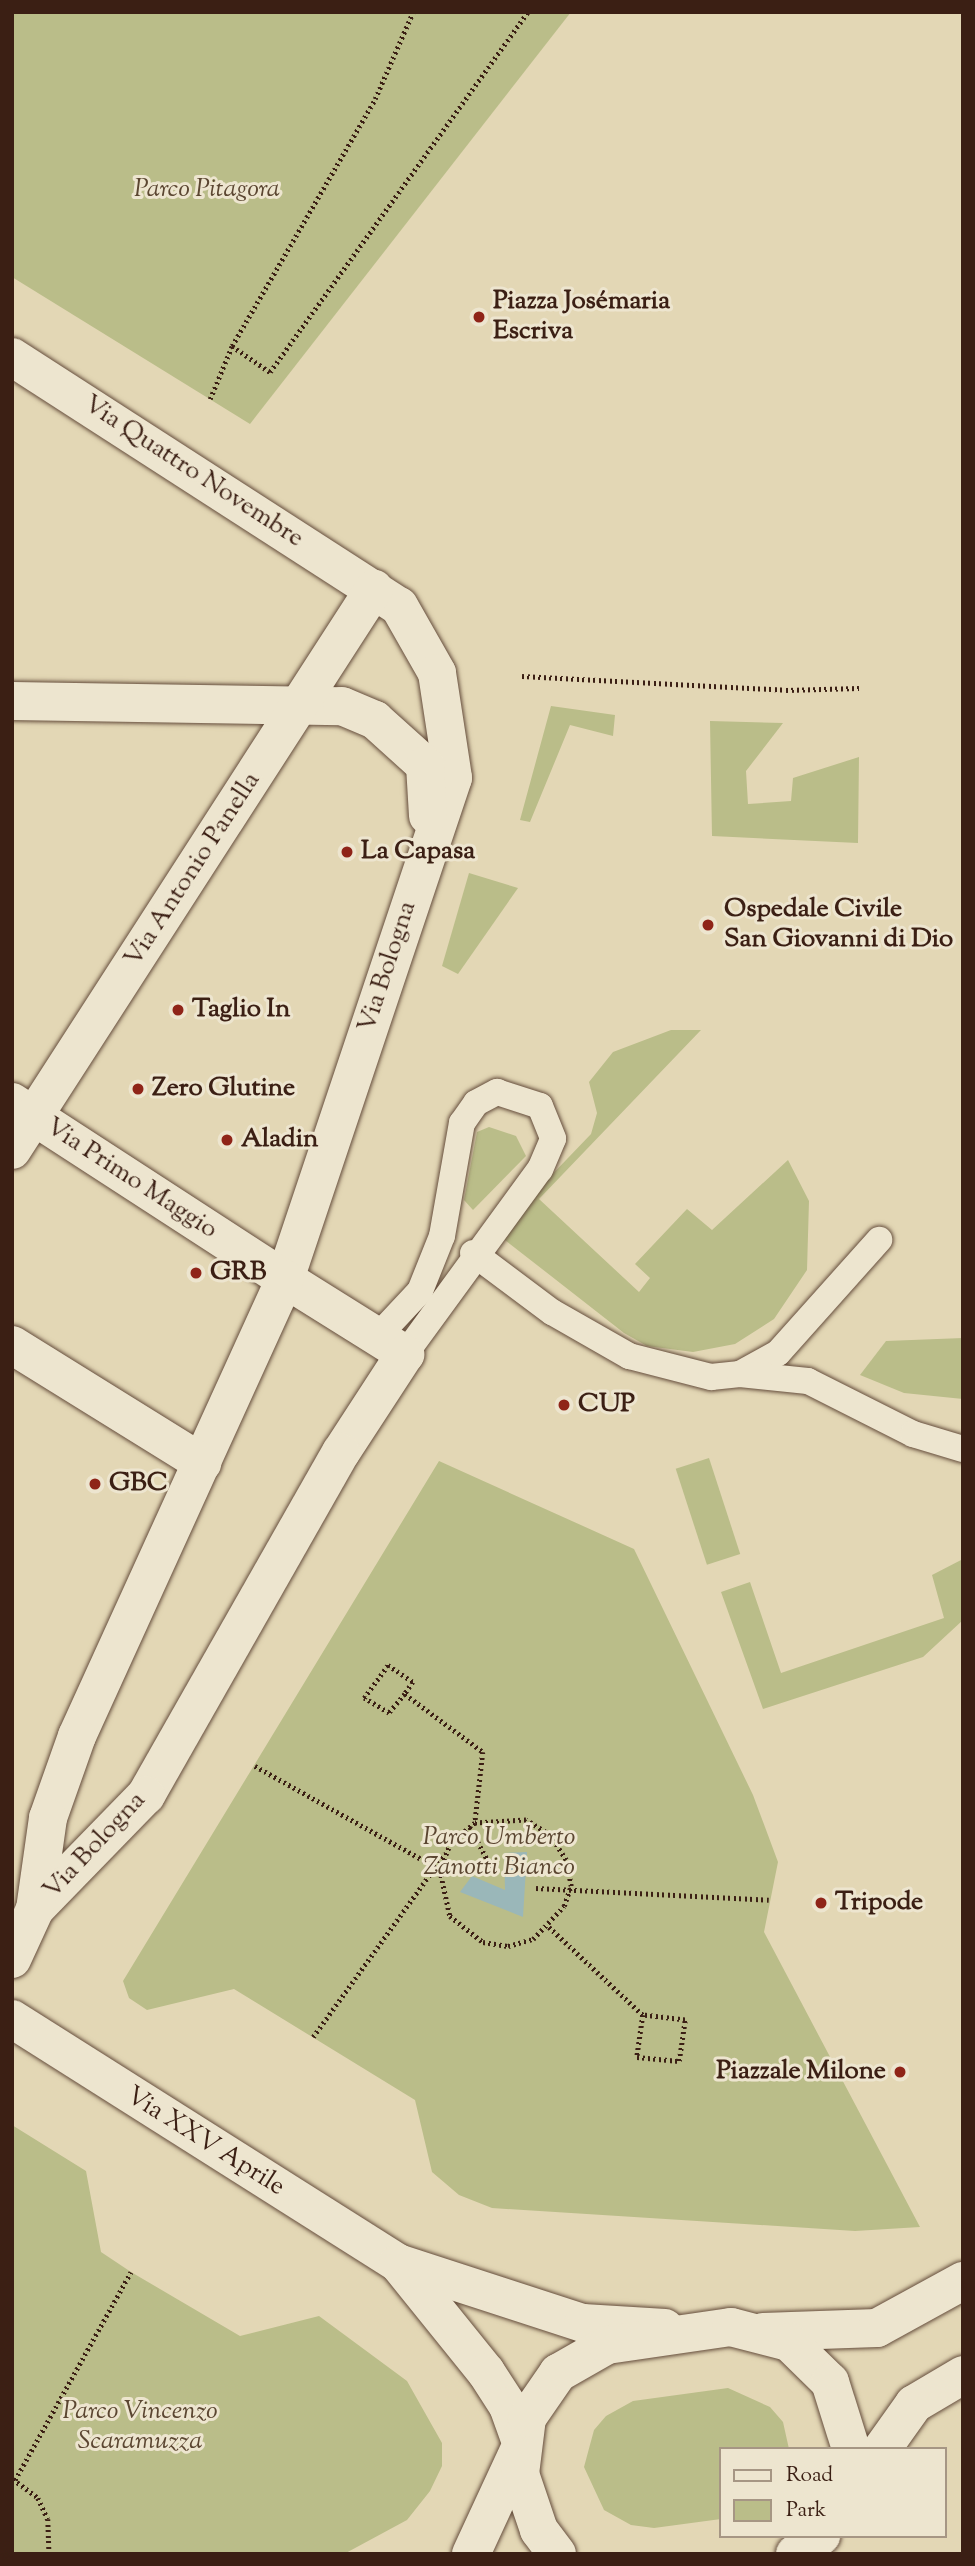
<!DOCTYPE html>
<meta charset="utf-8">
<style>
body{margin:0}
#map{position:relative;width:975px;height:2566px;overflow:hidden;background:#e3d7b5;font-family:"Sorts Mill Goudy",serif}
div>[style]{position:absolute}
.green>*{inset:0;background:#babd89;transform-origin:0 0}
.water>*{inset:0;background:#9ab7b9}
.path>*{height:4.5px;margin-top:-2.25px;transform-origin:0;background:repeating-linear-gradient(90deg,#3b1f14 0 2px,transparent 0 5.5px)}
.roads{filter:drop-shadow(0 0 2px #654d3c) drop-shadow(0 0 2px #654d3c)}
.service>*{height:26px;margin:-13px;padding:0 13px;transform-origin:13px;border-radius:13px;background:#ede5cf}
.minor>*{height:38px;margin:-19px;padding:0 19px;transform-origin:19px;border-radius:19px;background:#ede5cf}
.tertiary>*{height:38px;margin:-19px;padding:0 19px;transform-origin:19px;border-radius:19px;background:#ede5cf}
.dots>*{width:19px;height:19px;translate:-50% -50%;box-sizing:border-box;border:4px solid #ede5cf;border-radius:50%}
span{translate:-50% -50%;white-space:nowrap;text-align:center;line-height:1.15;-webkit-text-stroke:6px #ede5cf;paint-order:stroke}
.park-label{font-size:26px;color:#5b4631;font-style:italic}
.poi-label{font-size:26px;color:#3b1f14;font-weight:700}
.left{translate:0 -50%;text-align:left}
.right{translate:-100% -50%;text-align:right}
.street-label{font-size:26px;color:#3b1f14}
.frame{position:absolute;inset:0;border:14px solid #3b1f14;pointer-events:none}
.legend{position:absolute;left:719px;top:2447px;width:228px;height:91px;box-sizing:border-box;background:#ede5cf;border:2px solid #a69684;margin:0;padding:9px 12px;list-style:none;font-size:21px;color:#3b1f14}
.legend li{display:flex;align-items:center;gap:14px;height:35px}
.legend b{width:35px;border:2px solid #a69684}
</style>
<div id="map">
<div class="green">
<div style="clip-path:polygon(12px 12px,571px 12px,250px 424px,12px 277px)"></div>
<div style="clip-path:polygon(551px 706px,615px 715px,613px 736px,570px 725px,530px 822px,520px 820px)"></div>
<div style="clip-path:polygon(710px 721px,783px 723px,746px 771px,748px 804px,791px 801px,793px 778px,859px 757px,858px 843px,712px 836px)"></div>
<div style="clip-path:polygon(469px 873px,518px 888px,458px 974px,442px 966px)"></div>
<div style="clip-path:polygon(671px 1030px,701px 1030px,539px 1199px,639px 1292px,650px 1278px,635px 1264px,687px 1209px,712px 1230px,788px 1160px,809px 1201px,807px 1270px,774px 1319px,735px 1344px,693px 1352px,647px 1346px,624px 1333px,496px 1233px,591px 1134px,597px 1113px,589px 1082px,613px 1052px)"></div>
<div style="clip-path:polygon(489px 1127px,516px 1136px,526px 1156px,473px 1210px,464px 1200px,477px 1132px)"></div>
<div style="clip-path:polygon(963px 1338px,963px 1399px,904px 1393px,860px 1375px,886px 1341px)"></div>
<div style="left:709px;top:1458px;width:101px;height:35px;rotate:72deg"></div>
<div style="clip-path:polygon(439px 1461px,634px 1549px,753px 1795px,778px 1862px,764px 1932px,920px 2227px,855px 2231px,492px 2208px,459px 2195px,432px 2172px,415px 2100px,234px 1989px,147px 2010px,129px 1998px,123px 1981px)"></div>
<div style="clip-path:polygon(963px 1559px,963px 1620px,923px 1657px,763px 1709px,721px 1592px,750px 1582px,781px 1673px,944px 1618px,932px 1575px)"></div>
<div style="clip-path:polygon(12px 2125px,86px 2171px,101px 2252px,131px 2272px,240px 2336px,319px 2316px,407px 2381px,442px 2443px,442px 2466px,430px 2491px,407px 2520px,344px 2554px,12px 2554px)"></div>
<div style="clip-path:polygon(728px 2388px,770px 2407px,783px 2422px,789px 2449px,721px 2449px,721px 2519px,654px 2528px,631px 2525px,604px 2510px,584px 2467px,594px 2430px,606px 2416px,633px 2401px)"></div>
</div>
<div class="water">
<div style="clip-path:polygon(527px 1852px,523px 1917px,460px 1892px,472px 1876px,505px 1890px,504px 1853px)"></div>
</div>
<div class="path">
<div style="left:232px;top:346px;width:46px;rotate:34.4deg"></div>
<div style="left:270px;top:372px;width:443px;rotate:-54.4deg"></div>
<div style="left:210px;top:399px;width:57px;rotate:-67.5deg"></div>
<div style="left:232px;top:346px;width:285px;rotate:-59.9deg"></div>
<div style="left:375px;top:99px;width:95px;rotate:-66.4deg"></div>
<div style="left:522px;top:676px;width:264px;rotate:3deg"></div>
<div style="left:786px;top:690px;width:73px;rotate:-1.6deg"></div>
<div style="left:405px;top:1694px;width:25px;rotate:130deg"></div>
<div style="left:389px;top:1713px;width:29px;rotate:-149deg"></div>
<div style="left:364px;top:1698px;width:41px;rotate:-54deg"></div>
<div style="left:388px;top:1665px;width:30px;rotate:34deg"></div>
<div style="left:413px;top:1682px;width:14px;rotate:124deg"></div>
<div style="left:405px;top:1694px;width:97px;rotate:36.6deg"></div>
<div style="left:483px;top:1752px;width:71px;rotate:96.4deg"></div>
<div style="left:475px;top:1823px;width:31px;rotate:140deg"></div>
<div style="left:451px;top:1843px;width:29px;rotate:112deg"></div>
<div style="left:440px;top:1870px;width:47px;rotate:77.7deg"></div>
<div style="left:450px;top:1916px;width:42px;rotate:38.2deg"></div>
<div style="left:483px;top:1942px;width:25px;rotate:9deg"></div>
<div style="left:508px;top:1946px;width:26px;rotate:-16deg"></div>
<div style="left:533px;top:1939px;width:45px;rotate:-46.8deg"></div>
<div style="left:564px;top:1906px;width:21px;rotate:-71deg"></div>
<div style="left:571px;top:1886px;width:26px;rotate:-101deg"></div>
<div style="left:566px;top:1860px;width:30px;rotate:-123deg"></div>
<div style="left:550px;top:1835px;width:28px;rotate:-148deg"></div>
<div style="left:526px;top:1820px;width:51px;rotate:176.6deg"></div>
<div style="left:255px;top:1766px;width:207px;rotate:29.2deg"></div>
<div style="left:470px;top:1827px;width:49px;rotate:61.9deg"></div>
<div style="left:536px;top:1888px;width:233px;rotate:2.9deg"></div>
<div style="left:549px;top:1927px;width:129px;rotate:43.1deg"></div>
<div style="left:643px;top:2015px;width:42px;rotate:98.1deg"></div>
<div style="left:637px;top:2057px;width:42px;rotate:5.4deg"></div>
<div style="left:679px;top:2061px;width:41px;rotate:-81.7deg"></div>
<div style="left:685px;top:2020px;width:42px;rotate:-173.2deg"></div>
<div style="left:313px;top:2037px;width:226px;rotate:-54.3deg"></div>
<div style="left:13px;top:2479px;width:31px;rotate:37deg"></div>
<div style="left:38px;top:2498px;width:23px;rotate:65deg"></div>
<div style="left:48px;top:2519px;width:35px;rotate:88deg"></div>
<div style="left:15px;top:2480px;width:238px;rotate:-60.9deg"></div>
</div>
<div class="roads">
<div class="service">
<div style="left:473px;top:1253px;width:99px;rotate:36.8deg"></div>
<div style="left:552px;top:1312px;width:89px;rotate:29.7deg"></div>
<div style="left:629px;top:1356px;width:85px;rotate:14.4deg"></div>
<div style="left:711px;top:1377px;width:29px;rotate:-6deg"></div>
<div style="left:740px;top:1374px;width:43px;rotate:-28.9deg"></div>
<div style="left:778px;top:1353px;width:152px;rotate:-48.2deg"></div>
<div style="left:377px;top:1337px;width:63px;rotate:-46.9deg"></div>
<div style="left:420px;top:1291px;width:59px;rotate:-68.2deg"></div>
<div style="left:442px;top:1236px;width:115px;rotate:-80deg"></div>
<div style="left:462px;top:1123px;width:24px;rotate:-55deg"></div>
<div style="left:476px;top:1103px;width:24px;rotate:-28deg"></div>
<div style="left:497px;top:1092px;width:45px;rotate:18deg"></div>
<div style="left:540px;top:1106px;width:35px;rotate:68deg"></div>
<div style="left:553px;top:1139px;width:33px;rotate:113deg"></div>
<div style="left:540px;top:1169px;width:229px;rotate:126.1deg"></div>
<div style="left:740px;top:1374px;width:68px;rotate:5.9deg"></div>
<div style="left:808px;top:1381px;width:118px;rotate:26.8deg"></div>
<div style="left:913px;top:1434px;width:52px;rotate:16.7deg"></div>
</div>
<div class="minor">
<div style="left:12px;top:357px;width:460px;rotate:32.8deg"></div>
<div style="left:399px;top:606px;width:77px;rotate:60.4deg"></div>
<div style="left:437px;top:673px;width:106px;rotate:81.3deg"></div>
<div style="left:453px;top:778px;width:528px;rotate:108.54deg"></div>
<div style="left:285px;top:1279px;width:142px;rotate:32deg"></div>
<div style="left:405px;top:1354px;width:117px;rotate:123.1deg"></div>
<div style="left:341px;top:1452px;width:395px;rotate:119.6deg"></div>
<div style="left:146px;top:1795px;width:159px;rotate:134.2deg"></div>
<div style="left:12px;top:701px;width:330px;rotate:0.9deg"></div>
<div style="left:342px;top:706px;width:36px;rotate:23deg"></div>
<div style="left:375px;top:720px;width:67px;rotate:42deg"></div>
<div style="left:425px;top:765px;width:51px;rotate:86.6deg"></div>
<div style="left:12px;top:1102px;width:325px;rotate:33deg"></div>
<div style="left:285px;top:1279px;width:502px;rotate:114.47deg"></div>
<div style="left:77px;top:1736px;width:87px;rotate:109.5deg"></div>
<div style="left:48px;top:1818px;width:92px;rotate:98.1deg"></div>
<div style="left:35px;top:1909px;width:55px;rotate:114.7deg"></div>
<div style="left:12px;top:1150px;width:668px;rotate:-57.17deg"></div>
<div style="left:12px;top:1345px;width:224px;rotate:31.8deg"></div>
<div style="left:12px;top:2019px;width:457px;rotate:32.3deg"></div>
<div style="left:398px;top:2263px;width:194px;rotate:18deg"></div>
<div style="left:583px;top:2323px;width:82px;rotate:3.5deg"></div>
<div style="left:398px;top:2263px;width:140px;rotate:51.1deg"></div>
<div style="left:486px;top:2372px;width:40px;rotate:57.1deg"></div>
<div style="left:508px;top:2406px;width:41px;rotate:70.3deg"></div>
</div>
<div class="tertiary">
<div style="left:763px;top:2332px;width:114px;rotate:-2deg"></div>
<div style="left:877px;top:2328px;width:98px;rotate:-28.7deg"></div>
<div style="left:882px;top:2449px;width:55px;rotate:-54.6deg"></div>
<div style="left:914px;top:2404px;width:57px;rotate:-30.6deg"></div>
<div style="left:471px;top:2554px;width:115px;rotate:-65.2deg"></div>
<div style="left:557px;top:2554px;width:30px;rotate:-127deg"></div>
<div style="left:539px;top:2530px;width:59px;rotate:-108.7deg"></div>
<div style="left:520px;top:2474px;width:56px;rotate:-82.9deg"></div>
<div style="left:527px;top:2418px;width:55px;rotate:-55.4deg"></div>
<div style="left:558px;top:2373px;width:56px;rotate:-29.7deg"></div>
<div style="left:607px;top:2345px;width:125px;rotate:-8.3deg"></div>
<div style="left:731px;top:2327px;width:60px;rotate:14.5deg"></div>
<div style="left:789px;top:2342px;width:57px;rotate:44.3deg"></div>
<div style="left:830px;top:2382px;width:70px;rotate:72.6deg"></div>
<div style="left:795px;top:2554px;width:32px;rotate:-35deg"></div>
</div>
</div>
<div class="dots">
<div style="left:479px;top:317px;background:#8f2418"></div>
<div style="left:347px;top:852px;background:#8f2418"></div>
<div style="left:708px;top:925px;background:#8f2418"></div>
<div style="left:178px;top:1010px;background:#8f2418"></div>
<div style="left:138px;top:1089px;background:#8f2418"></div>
<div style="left:227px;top:1140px;background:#8f2418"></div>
<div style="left:196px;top:1273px;background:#8f2418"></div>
<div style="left:564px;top:1405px;background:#8f2418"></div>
<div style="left:95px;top:1484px;background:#8f2418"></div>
<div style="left:821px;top:1903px;background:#8f2418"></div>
<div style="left:900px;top:2072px;background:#8f2418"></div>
</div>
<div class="park-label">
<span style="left:207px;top:190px">Parco Pitagora</span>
<span style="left:499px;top:1853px">Parco Umberto<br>Zanotti Bianco</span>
<span style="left:140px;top:2427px">Parco Vincenzo<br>Scaramuzza</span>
</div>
<div class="poi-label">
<span class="left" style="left:493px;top:317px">Piazza Josémaria<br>Escriva</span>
<span class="left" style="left:361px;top:852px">La Capasa</span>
<span class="left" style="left:724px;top:925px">Ospedale Civile<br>San Giovanni di Dio</span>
<span class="left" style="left:192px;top:1010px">Taglio In</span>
<span class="left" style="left:152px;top:1089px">Zero Glutine</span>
<span class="left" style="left:241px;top:1140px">Aladin</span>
<span class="left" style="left:210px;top:1273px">GRB</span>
<span class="left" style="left:578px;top:1405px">CUP</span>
<span class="left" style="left:109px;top:1484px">GBC</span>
<span class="left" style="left:835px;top:1903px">Tripode</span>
<span class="right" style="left:886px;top:2072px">Piazzale Milone</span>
</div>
<div class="street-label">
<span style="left:193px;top:472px;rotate:33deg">Via Quattro Novembre</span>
<span style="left:193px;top:870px;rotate:-57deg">Via Antonio Panella</span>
<span style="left:388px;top:967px;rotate:-72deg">Via Bologna</span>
<span style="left:131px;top:1179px;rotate:33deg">Via Primo Maggio</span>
<span style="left:95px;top:1846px;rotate:-47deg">Via Bologna</span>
<span style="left:205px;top:2142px;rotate:32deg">Via XXV Aprile</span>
</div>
<div class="frame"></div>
<ul class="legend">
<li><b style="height:9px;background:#ede5cf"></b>Road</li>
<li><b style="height:19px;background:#babd89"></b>Park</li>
</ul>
</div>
